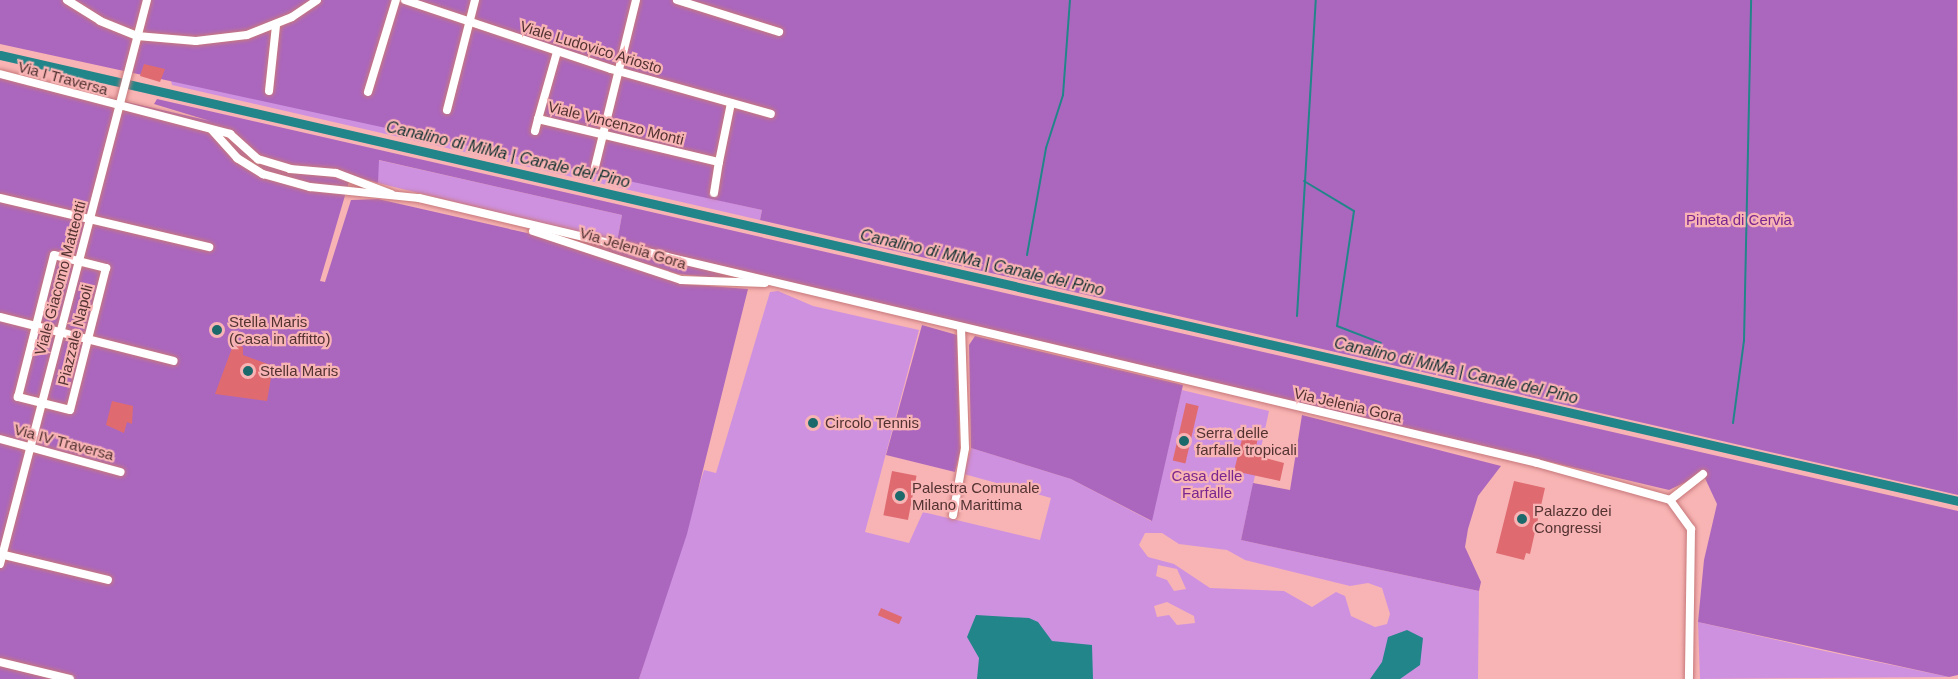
<!DOCTYPE html>
<style>
body{margin:0}
#map{position:relative;width:1958px;height:679px;overflow:hidden;background:#f8b4b4;font-family:Helvetica,sans-serif}
div>[style]{position:absolute}
.green>*{inset:0;background:#ce91e0}
.forest>*{inset:0;background:#ab67be}
.water>*{inset:0;background:#218589}
.stream>*{height:2px;margin:-1px;padding:0 1px;transform-origin:1px;border-radius:1px;background:#218589}
.canal>*{height:9px;margin:-4.5px;padding:0 4.5px;transform-origin:4.5px;border-radius:4.5px;background:#218589}
.building>*{inset:0;background:#df6b71;transform-origin:0 0}
.roads{filter:drop-shadow(0 0 2px #c7787a) drop-shadow(0 0 2px #c7787a)}
.minor>*{height:8px;margin:-4px;padding:0 4px;transform-origin:4px;border-radius:4px;background:#fff}
.dots>*{width:16px;height:16px;translate:-50% -50%;box-sizing:border-box;border:3px solid #f8b4b4;border-radius:50%}
span{translate:-50% -50%;white-space:nowrap;text-align:center;line-height:1.15;-webkit-text-stroke:4.5px #f8b4b4;paint-order:stroke}
.street-label{font-size:15px;color:#543232}
.park-label{font-size:15px;color:#7a2590}
.poi-label{font-size:15px;color:#543232}
.left{translate:0 -50%;text-align:left}
.water-label{font-size:16px;color:#133031;font-style:italic}
</style>
<div id="map">
<div class="green">
<div style="clip-path:polygon(170px 76px,762px 210px,760px 220px,172px 85px)"></div>
<div style="clip-path:polygon(378px 160px,622px 215px,617px 242px,378px 183px)"></div>
<div style="clip-path:polygon(evenodd,778px 291px,813px 306px,919px 330px,865px 532px,909px 543px,923px 512px,1040px 540px,1051px 498px,964px 474px,971px 448px,1071px 479px,1151px 521px,1183px 385px,1182px 390px,1269px 411px,1241px 540px,1479px 591px,1478px 679px,639px 679px,704px 470px,716px 473px,770px 292px,778px 291px,1145px 533px,1162px 533px,1179px 544px,1227px 550px,1245px 560px,1350px 586px,1368px 583px,1382px 588px,1390px 614px,1387px 624px,1375px 627px,1351px 616px,1345px 596px,1336px 592px,1312px 607px,1284px 591px,1210px 588px,1174px 564px,1148px 557px,1139px 545px,1145px 533px,778px 291px,1158px 565px,1177px 569px,1186px 589px,1174px 591px,1167px 580px,1156px 576px,1158px 565px,778px 291px,1167px 602px,1194px 616px,1195px 623px,1177px 625px,1169px 615px,1157px 617px,1154px 606px,1167px 602px)"></div>
<div style="clip-path:polygon(1698px 622px,1820px 650px,1949px 677px,1700px 679px)"></div>
</div>
<div class="forest">
<div style="clip-path:polygon(0 0,1957px 0,1958px 495px,760px 220px,762px 210px,0 44px)"></div>
<div style="clip-path:polygon(0 73px,210px 121px,154px 104px,157px 99px,1958px 511px,1958px 675px,1949px 677px,1698px 622px,1704px 560px,1717px 504px,1703px 474px,1669px 490px,617px 242px,622px 215px,379px 160px,378px 183px,351px 175px,320px 281px,325px 282px,351px 200px,378px 199px,527px 233px,683px 284px,748px 289px,687px 534px,639px 679px,0 679px)"></div>
<div style="clip-path:polygon(546px 232px,752px 279px,756px 282px,678px 274px)"></div>
<div style="clip-path:polygon(922px 325px,957px 335px,960px 452px,955px 472px,886px 455px)"></div>
<div style="clip-path:polygon(975px 336px,1183px 385px,1152px 521px,1071px 479px,971px 448px,969px 345px)"></div>
<div style="clip-path:polygon(1302px 415px,1501px 466px,1478px 496px,1468px 529px,1465px 547px,1481px 582px,1479px 591px,1241px 540px,1253px 483px,1290px 490px)"></div>
</div>
<div class="water">
<div style="clip-path:polygon(976px 615px,1029px 618px,1038px 622px,1052px 641px,1092px 645px,1093px 679px,977px 679px,979px 658px,967px 637px)"></div>
<div style="clip-path:polygon(1407px 630px,1423px 638px,1420px 665px,1400px 679px,1370px 679px,1382px 662px,1388px 637px)"></div>
</div>
<div class="stream">
<div style="left:1304px;top:181px;width:58px;rotate:31deg"></div>
<div style="left:1354px;top:211px;width:116px;rotate:98.4deg"></div>
<div style="left:1337px;top:326px;width:47px;rotate:21.1deg"></div>
<div style="left:1027px;top:255px;width:109px;rotate:-79.9deg"></div>
<div style="left:1046px;top:148px;width:56px;rotate:-72.2deg"></div>
<div style="left:1063px;top:95px;width:95px;rotate:-85.8deg"></div>
<div style="left:1297px;top:316px;width:317px;rotate:-86.6deg"></div>
<div style="left:1733px;top:423px;width:83px;rotate:-82.4deg"></div>
<div style="left:1744px;top:341px;width:341px;rotate:-88.8deg"></div>
</div>
<div class="canal">
<div style="left:0;top:55px;width:2008px;rotate:12.83deg"></div>
</div>
<div class="building">
<div style="clip-path:polygon(144px 64px,165px 69px,160px 82px,140px 76px)"></div>
<div style="clip-path:polygon(238px 345px,243px 347px,243px 355px,273px 366px,267px 401px,215px 394px,232px 348px)"></div>
<div style="clip-path:polygon(112px 401px,133px 406px,132px 424px,127px 422px,124px 433px,106px 425px)"></div>
<div style="left:1186px;top:403px;width:13px;height:59px;rotate:13deg"></div>
<div style="clip-path:polygon(1243px 435px,1258px 438px,1254px 455px,1284px 463px,1280px 481px,1234px 471px)"></div>
<div style="left:892px;top:471px;width:25px;height:45px;rotate:11deg"></div>
<div style="clip-path:polygon(1514px 481px,1545px 488px,1530px 554px,1526px 553px,1524px 560px,1496px 553px)"></div>
<div style="left:881px;top:608px;width:23px;height:8px;rotate:23deg"></div>
</div>
<div class="roads">
<div class="minor">
<div style="left:67px;top:0;width:39px;rotate:32deg"></div>
<div style="left:100px;top:21px;width:40px;rotate:22deg"></div>
<div style="left:137px;top:36px;width:59px;rotate:4.8deg"></div>
<div style="left:196px;top:41px;width:51px;rotate:-6.7deg"></div>
<div style="left:247px;top:35px;width:48px;rotate:-21.8deg"></div>
<div style="left:292px;top:17px;width:30px;rotate:-34deg"></div>
<div style="left:405px;top:0;width:217px;rotate:18.5deg"></div>
<div style="left:611px;top:69px;width:166px;rotate:15.7deg"></div>
<div style="left:677px;top:0;width:107px;rotate:17.4deg"></div>
<div style="left:557px;top:52px;width:70px;rotate:105.8deg"></div>
<div style="left:538px;top:119px;width:186px;rotate:13.4deg"></div>
<div style="left:719px;top:162px;width:60px;rotate:-78.5deg"></div>
<div style="left:0;top:74px;width:238px;rotate:14.6deg"></div>
<div style="left:230px;top:134px;width:38px;rotate:42deg"></div>
<div style="left:258px;top:159px;width:34px;rotate:17deg"></div>
<div style="left:290px;top:169px;width:46px;rotate:5deg"></div>
<div style="left:336px;top:173px;width:59px;rotate:20.9deg"></div>
<div style="left:269px;top:91px;width:66px;rotate:-83.9deg"></div>
<div style="left:368px;top:92px;width:96px;rotate:-73.1deg"></div>
<div style="left:447px;top:110px;width:114px;rotate:-75.7deg"></div>
<div style="left:212px;top:130px;width:38px;rotate:48deg"></div>
<div style="left:237px;top:158px;width:31px;rotate:32deg"></div>
<div style="left:263px;top:174px;width:49px;rotate:15.5deg"></div>
<div style="left:310px;top:187px;width:110px;rotate:5.8deg"></div>
<div style="left:419px;top:198px;width:1149px;rotate:13.33deg"></div>
<div style="left:1537px;top:463px;width:138px;rotate:15.5deg"></div>
<div style="left:1670px;top:500px;width:36px;rotate:54deg"></div>
<div style="left:1691px;top:529px;width:150px;rotate:90.8deg"></div>
<div style="left:535px;top:131px;width:12px;rotate:-76deg"></div>
<div style="left:595px;top:167px;width:172px;rotate:-76.2deg"></div>
<div style="left:714px;top:193px;width:31px;rotate:-81deg"></div>
<div style="left:0;top:198px;width:215px;rotate:13.2deg"></div>
<div style="left:533px;top:231px;width:156px;rotate:18.3deg"></div>
<div style="left:681px;top:280px;width:84px;rotate:2deg"></div>
<div style="left:54px;top:255px;width:54px;rotate:14deg"></div>
<div style="left:106px;top:268px;width:146px;rotate:104.2deg"></div>
<div style="left:70px;top:410px;width:54px;rotate:-166deg"></div>
<div style="left:18px;top:397px;width:146px;rotate:-75.8deg"></div>
<div style="left:0;top:317px;width:179px;rotate:14.2deg"></div>
<div style="left:0;top:439px;width:125px;rotate:15.3deg"></div>
<div style="left:1670px;top:500px;width:42px;rotate:-38.2deg"></div>
<div style="left:953px;top:515px;width:68px;rotate:-79.8deg"></div>
<div style="left:965px;top:448px;width:120px;rotate:-91.9deg"></div>
<div style="left:0;top:554px;width:111px;rotate:13.5deg"></div>
<div style="left:0;top:564px;width:583px;rotate:-75.39deg"></div>
<div style="left:0;top:662px;width:72px;rotate:13.7deg"></div>
</div>
</div>
<div class="dots">
<div style="left:217px;top:330px;background:#1c696c"></div>
<div style="left:248px;top:371px;background:#1c696c"></div>
<div style="left:813px;top:423px;background:#1c696c"></div>
<div style="left:1184px;top:441px;background:#1c696c"></div>
<div style="left:900px;top:496px;background:#1c696c"></div>
<div style="left:1522px;top:519px;background:#1c696c"></div>
</div>
<div class="street-label">
<span style="left:591px;top:47px;rotate:17deg">Viale Ludovico Ariosto</span>
<span style="left:63px;top:78px;rotate:15deg">Via I Traversa</span>
<span style="left:616px;top:123px;rotate:14deg">Viale Vincenzo Monti</span>
<span style="left:633px;top:248px;rotate:17deg">Via Jelenia Gora</span>
<span style="left:60px;top:278px;rotate:-75deg">Viale Giacomo Matteotti</span>
<span style="left:75px;top:335px;rotate:-76deg">Piazzale Napoli</span>
<span style="left:1348px;top:405px;rotate:13deg">Via Jelenia Gora</span>
<span style="left:64px;top:442px;rotate:15deg">Via IV Traversa</span>
</div>
<div class="park-label">
<span style="left:1739px;top:220px">Pineta di Cervia</span>
<span style="left:1207px;top:484px">Casa delle<br>Farfalle</span>
</div>
<div class="poi-label">
<span class="left" style="left:229px;top:330px">Stella Maris<br>(Casa in affitto)</span>
<span class="left" style="left:260px;top:371px">Stella Maris</span>
<span class="left" style="left:825px;top:423px">Circolo Tennis</span>
<span class="left" style="left:1196px;top:441px">Serra delle<br>farfalle tropicali</span>
<span class="left" style="left:912px;top:496px">Palestra Comunale<br>Milano Marittima</span>
<span class="left" style="left:1534px;top:519px">Palazzo dei<br>Congressi</span>
</div>
<div class="water-label">
<span style="left:508px;top:155px;rotate:13deg">Canalino di MiMa | Canale del Pino</span>
<span style="left:982px;top:263px;rotate:13deg">Canalino di MiMa | Canale del Pino</span>
<span style="left:1456px;top:371px;rotate:13deg">Canalino di MiMa | Canale del Pino</span>
</div>
</div>
